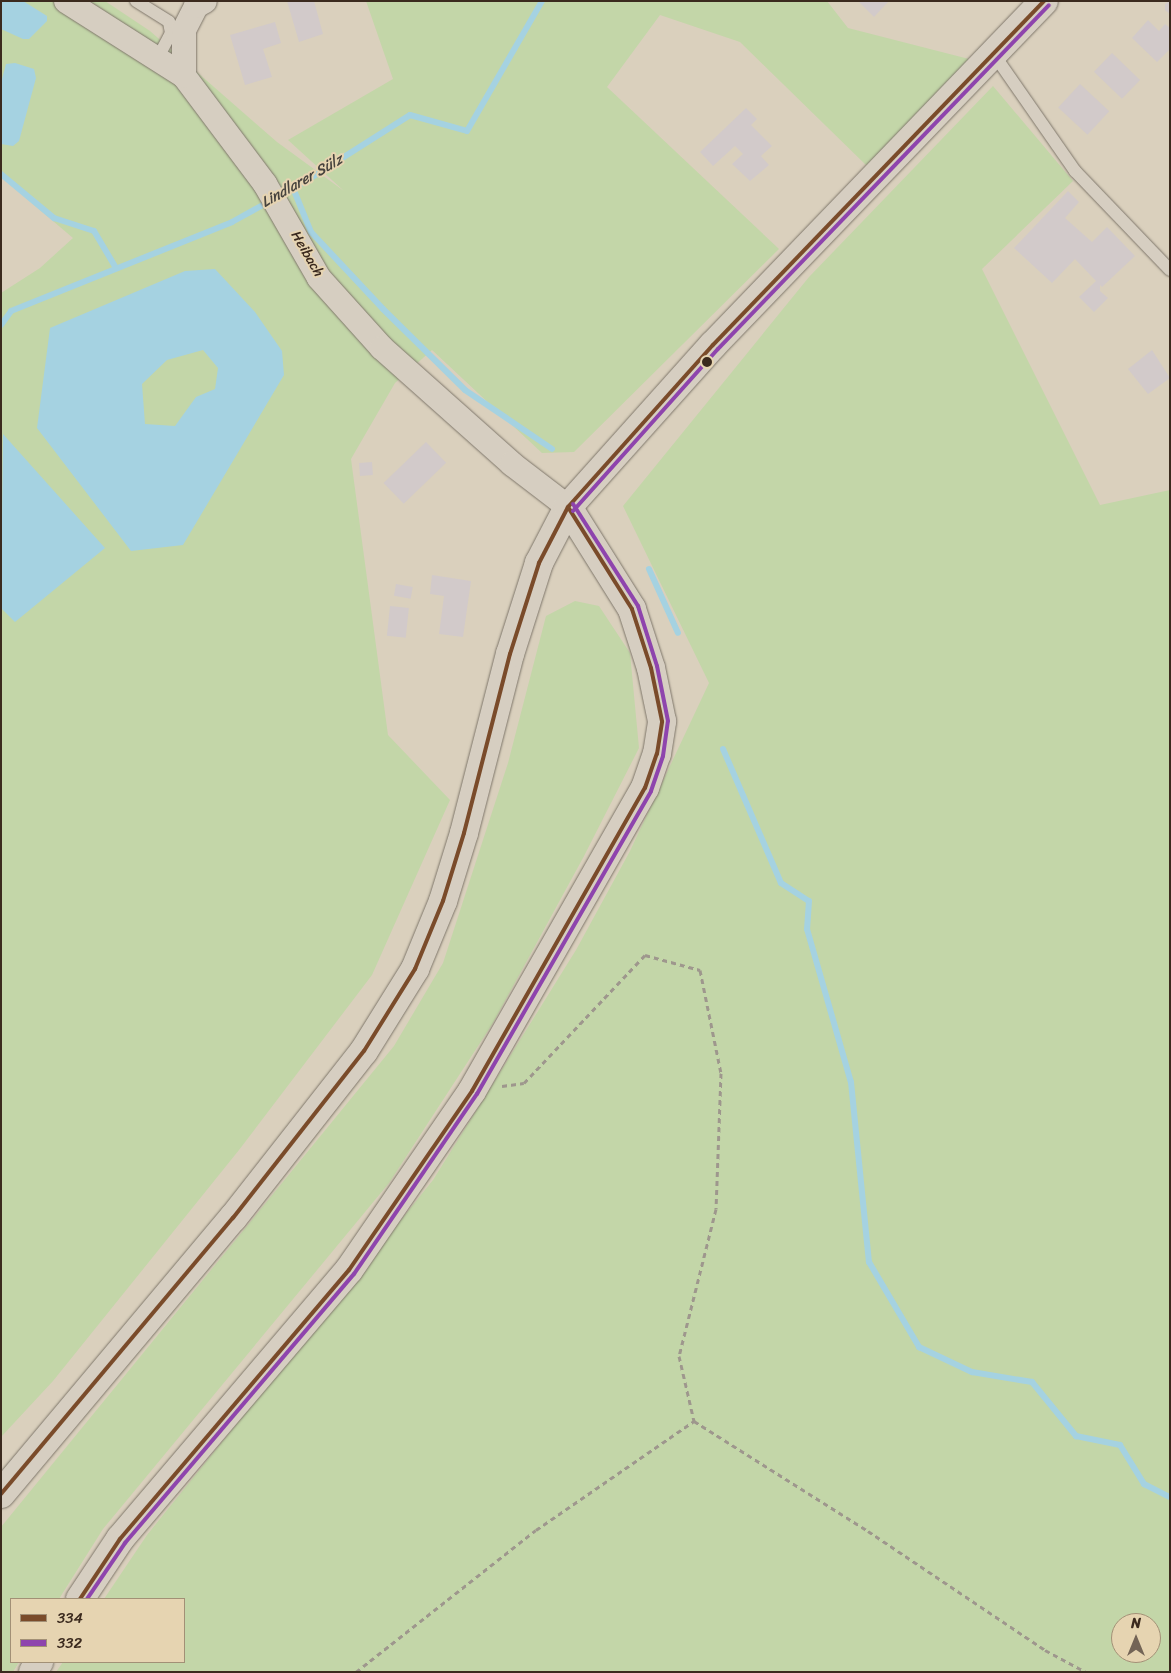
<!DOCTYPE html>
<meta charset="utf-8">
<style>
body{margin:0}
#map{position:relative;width:1171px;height:1673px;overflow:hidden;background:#dad0bd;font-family:Sriracha,sans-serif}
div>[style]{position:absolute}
.green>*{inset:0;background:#c3d6a8}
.water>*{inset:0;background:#a5d2e1}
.stream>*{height:6px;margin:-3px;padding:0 3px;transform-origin:3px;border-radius:3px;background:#a5d2e1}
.building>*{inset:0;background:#d2caca;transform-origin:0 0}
.path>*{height:3px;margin-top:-1.5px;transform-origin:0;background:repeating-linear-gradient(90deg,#9e978d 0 5px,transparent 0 9px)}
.roads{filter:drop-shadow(0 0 1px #7e766a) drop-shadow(0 0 1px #7e766a)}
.service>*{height:12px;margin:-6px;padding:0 6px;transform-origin:6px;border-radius:6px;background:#d6cec1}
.minor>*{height:24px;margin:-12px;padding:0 12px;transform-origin:12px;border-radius:12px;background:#d6cec1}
.tertiary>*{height:28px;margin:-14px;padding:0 14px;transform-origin:14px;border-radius:14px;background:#d6cec1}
.secondary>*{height:28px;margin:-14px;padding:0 14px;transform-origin:14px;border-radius:14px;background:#d6cec1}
.bus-1>*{height:4px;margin:-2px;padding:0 2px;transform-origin:2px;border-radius:2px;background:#7a4b2a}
.bus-2>*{height:4px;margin:-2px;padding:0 2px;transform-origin:2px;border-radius:2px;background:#8e44ad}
.dots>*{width:14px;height:14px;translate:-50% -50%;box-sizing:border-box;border:2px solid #e6d4b1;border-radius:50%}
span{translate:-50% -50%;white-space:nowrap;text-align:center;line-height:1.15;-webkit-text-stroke:4px #e6d4b1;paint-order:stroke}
.street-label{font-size:14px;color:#3b2a1e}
.water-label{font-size:15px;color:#47433e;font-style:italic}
.frame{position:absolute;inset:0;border:2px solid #3b2a1e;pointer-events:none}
.legend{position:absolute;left:10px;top:1598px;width:175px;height:65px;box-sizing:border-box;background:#e6d4b1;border:1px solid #a29076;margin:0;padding:6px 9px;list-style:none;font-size:15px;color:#3b2a1e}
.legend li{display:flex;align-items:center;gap:10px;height:25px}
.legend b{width:25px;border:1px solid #a29076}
.north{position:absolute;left:1111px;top:1613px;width:50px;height:50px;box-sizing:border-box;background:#e6d4b1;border:1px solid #a29076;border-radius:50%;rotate:0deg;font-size:14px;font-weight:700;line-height:20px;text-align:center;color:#3b2a1e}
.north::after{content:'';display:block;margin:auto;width:18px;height:22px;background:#736456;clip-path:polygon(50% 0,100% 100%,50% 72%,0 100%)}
</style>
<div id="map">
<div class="green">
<div style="clip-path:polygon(1px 1px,105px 1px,150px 31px,277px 142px,344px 191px,288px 140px,393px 79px,366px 1px,827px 1px,848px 28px,969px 59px,867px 166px,740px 42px,660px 15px,607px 87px,779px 249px,574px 452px,542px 453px,432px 350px,395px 383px,351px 459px,388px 735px,450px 800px,372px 975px,239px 1150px,53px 1381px,1px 1437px,1px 293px,40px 268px,73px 238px,1px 177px)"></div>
<div style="clip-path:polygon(evenodd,993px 86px,1073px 181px,982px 269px,1100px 505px,1170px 490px,1170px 1672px,56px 1672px,63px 1662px,184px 1662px,184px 1599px,104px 1599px,147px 1535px,433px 1180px,576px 950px,630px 851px,709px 683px,623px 506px,809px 277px,993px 86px,1121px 1623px,1151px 1623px,1151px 1653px,1121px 1653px,1121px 1623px)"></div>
<div style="clip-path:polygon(575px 601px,599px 606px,630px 653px,639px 748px,583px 858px,493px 1023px,389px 1183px,103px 1529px,59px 1599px,11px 1599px,11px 1662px,19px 1662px,13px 1672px,1px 1672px,1px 1527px,394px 1046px,443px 963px,508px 763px,546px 616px)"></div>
</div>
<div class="water">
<div style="clip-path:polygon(1px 1px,23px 1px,47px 16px,47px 21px,29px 39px,23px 39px,1px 29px)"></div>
<div style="clip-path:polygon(15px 63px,34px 69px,36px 78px,19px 141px,13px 146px,1px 144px,1px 83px,6px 64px)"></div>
<div style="clip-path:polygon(evenodd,215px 269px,255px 312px,282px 351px,284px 375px,183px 545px,131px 551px,37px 428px,50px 328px,185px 271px,215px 269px,203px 350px,218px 368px,215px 389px,196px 397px,175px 426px,145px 424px,142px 384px,167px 360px,203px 350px)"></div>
<div style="clip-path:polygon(3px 434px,105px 548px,15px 622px,1px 608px)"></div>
</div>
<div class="stream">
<div style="left:1px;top:174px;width:69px;rotate:39.7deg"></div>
<div style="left:54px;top:218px;width:42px;rotate:18deg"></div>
<div style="left:94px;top:231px;width:43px;rotate:59.3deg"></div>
<div style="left:293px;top:188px;width:48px;rotate:67.8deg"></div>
<div style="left:311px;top:232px;width:105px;rotate:46.9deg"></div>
<div style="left:383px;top:309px;width:115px;rotate:44.6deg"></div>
<div style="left:465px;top:390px;width:105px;rotate:34.1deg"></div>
<div style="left:1px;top:325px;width:17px;rotate:-54deg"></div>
<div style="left:11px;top:311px;width:238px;rotate:-21.9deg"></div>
<div style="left:232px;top:222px;width:85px;rotate:-29deg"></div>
<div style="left:306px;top:181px;width:123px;rotate:-32.4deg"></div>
<div style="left:410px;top:115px;width:59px;rotate:15.7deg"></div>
<div style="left:467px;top:131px;width:150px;rotate:-60deg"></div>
<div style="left:649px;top:569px;width:70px;rotate:65.6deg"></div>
<div style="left:723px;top:749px;width:146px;rotate:66.6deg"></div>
<div style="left:781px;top:883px;width:33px;rotate:33deg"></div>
<div style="left:809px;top:901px;width:28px;rotate:94deg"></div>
<div style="left:807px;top:929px;width:159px;rotate:74deg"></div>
<div style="left:851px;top:1082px;width:181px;rotate:84.3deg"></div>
<div style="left:869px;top:1262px;width:99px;rotate:59.5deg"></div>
<div style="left:919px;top:1347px;width:59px;rotate:25.3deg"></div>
<div style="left:972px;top:1372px;width:61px;rotate:9.5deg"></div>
<div style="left:1032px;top:1382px;width:70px;rotate:50.8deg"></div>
<div style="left:1076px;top:1436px;width:45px;rotate:11.6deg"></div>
<div style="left:1120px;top:1445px;width:46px;rotate:58.4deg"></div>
<div style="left:1144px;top:1484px;width:29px;rotate:27deg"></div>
</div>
<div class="building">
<div style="clip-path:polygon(287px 1px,314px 1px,323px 34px,299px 42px)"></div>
<div style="clip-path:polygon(858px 1px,889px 1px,874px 17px)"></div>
<div style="clip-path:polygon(1170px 1px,1170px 14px,1165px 10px,1165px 4px)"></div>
<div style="clip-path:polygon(1148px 20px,1159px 31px,1165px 24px,1170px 28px,1170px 49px,1157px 62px,1132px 38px)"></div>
<div style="clip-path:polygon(275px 22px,281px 43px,263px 49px,272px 77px,245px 85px,230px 35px)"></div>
<div style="left:1112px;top:53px;width:39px;height:26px;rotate:44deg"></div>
<div style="left:1080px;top:84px;width:40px;height:32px;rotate:43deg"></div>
<div style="clip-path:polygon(746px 108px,757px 119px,751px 125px,772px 146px,761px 156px,769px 165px,750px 181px,732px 164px,743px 154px,735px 146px,713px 166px,700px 152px)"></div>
<div style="clip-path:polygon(1068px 191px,1079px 202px,1065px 218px,1092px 242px,1107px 227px,1135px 256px,1102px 287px,1100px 285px,1100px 291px,1108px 298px,1094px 312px,1079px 297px,1096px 281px,1075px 259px,1052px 283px,1014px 248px)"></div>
<div style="clip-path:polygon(1152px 350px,1170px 378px,1148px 394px,1128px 369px)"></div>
<div style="left:426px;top:442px;width:29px;height:59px;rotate:46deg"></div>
<div style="left:372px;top:462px;width:13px;height:13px;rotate:86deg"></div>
<div style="clip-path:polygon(432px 575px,471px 581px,463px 637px,439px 634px,444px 596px,430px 594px)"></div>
<div style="left:396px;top:584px;width:17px;height:12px;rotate:10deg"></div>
<div style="left:390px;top:606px;width:19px;height:30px;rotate:6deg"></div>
</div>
<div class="path">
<div style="left:502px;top:1086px;width:22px;rotate:-8deg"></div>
<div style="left:524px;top:1083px;width:176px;rotate:-46.6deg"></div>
<div style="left:645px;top:955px;width:57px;rotate:15.3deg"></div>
<div style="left:700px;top:970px;width:105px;rotate:78.5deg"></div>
<div style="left:721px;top:1073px;width:136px;rotate:92.1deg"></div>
<div style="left:716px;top:1209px;width:152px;rotate:104.1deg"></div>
<div style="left:679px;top:1356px;width:67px;rotate:77deg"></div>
<div style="left:694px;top:1421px;width:206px;rotate:32.3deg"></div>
<div style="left:868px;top:1531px;width:213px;rotate:33.9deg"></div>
<div style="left:1045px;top:1650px;width:47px;rotate:28.2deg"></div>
<div style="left:356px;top:1672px;width:229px;rotate:-38.3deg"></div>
<div style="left:536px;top:1530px;width:192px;rotate:-34.6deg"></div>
</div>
<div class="roads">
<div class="service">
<div style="left:136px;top:1px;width:39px;rotate:32deg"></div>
<div style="left:169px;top:22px;width:11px;rotate:80deg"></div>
<div style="left:171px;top:33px;width:32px;rotate:118deg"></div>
<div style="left:993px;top:53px;width:144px;rotate:55.2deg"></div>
<div style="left:1075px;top:171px;width:137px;rotate:46.2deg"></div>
</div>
<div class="minor">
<div style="left:66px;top:1px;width:140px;rotate:32.4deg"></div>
<div style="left:184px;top:76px;width:135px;rotate:53.1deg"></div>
<div style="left:265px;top:184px;width:108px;rotate:60.1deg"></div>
<div style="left:319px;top:278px;width:94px;rotate:48deg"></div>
<div style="left:382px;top:348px;width:174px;rotate:41.7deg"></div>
<div style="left:512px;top:464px;width:71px;rotate:37.5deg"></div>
<div style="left:184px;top:76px;width:46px;rotate:-90deg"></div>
<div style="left:184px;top:30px;width:27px;rotate:-63deg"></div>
<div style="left:196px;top:6px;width:10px;rotate:-29deg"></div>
</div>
<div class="tertiary">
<div style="left:80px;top:1599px;width:72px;rotate:-56.3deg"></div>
<div style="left:120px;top:1539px;width:353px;rotate:-49.6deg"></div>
<div style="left:349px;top:1270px;width:217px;rotate:-55.5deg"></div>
<div style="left:472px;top:1091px;width:349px;rotate:-60.3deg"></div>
<div style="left:645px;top:788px;width:36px;rotate:-71deg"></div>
<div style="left:657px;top:754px;width:33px;rotate:-81deg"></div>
<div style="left:662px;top:721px;width:54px;rotate:-101.7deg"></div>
<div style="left:651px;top:668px;width:62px;rotate:-107.9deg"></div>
<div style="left:632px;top:609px;width:120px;rotate:-122.1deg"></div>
<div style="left:33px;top:1672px;width:12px;rotate:-59deg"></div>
</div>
<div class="secondary">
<div style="left:1px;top:1494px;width:361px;rotate:-50deg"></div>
<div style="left:233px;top:1218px;width:212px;rotate:-51.9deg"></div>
<div style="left:364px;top:1051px;width:97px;rotate:-58.1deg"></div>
<div style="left:415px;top:969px;width:74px;rotate:-67.6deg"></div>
<div style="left:443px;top:901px;width:71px;rotate:-72.8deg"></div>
<div style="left:464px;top:833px;width:185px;rotate:-75.6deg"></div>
<div style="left:510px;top:654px;width:96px;rotate:-72.3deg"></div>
<div style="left:539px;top:563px;width:63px;rotate:-62.6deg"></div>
<div style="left:568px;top:507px;width:217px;rotate:-48.2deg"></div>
<div style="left:713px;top:345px;width:477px;rotate:-46.1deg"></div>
</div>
</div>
<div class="bus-1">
<div style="left:1px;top:1494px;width:361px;rotate:-50deg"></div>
<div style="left:233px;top:1218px;width:212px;rotate:-51.9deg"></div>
<div style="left:364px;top:1051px;width:97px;rotate:-58.1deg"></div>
<div style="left:415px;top:969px;width:74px;rotate:-67.6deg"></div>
<div style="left:443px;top:901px;width:71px;rotate:-72.8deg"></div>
<div style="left:464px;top:833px;width:185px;rotate:-75.6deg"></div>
<div style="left:510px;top:654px;width:96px;rotate:-72.3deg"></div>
<div style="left:539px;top:563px;width:63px;rotate:-62.6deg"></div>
<div style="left:568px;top:507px;width:217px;rotate:-48.2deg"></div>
<div style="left:713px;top:345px;width:477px;rotate:-46.1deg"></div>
<div style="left:80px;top:1599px;width:72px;rotate:-56.3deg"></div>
<div style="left:120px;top:1539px;width:353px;rotate:-49.6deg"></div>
<div style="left:349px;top:1270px;width:217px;rotate:-55.5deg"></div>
<div style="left:472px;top:1091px;width:349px;rotate:-60.3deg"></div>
<div style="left:645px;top:788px;width:36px;rotate:-71deg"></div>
<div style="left:657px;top:754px;width:33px;rotate:-81deg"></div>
<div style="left:662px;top:721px;width:54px;rotate:-101.7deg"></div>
<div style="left:651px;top:668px;width:62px;rotate:-107.9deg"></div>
<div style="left:632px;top:609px;width:120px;rotate:-122.1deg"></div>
</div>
<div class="bus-2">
<div style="left:573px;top:511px;width:217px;rotate:-48.2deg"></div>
<div style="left:718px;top:349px;width:477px;rotate:-46.1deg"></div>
<div style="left:87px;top:1599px;width:68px;rotate:-55.8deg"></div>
<div style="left:125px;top:1543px;width:353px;rotate:-49.6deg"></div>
<div style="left:354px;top:1274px;width:218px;rotate:-55.7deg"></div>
<div style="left:477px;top:1094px;width:349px;rotate:-60.1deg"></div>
<div style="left:651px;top:791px;width:37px;rotate:-71deg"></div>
<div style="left:663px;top:756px;width:35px;rotate:-82deg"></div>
<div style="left:668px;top:721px;width:56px;rotate:-101.3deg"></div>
<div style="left:657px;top:666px;width:63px;rotate:-107.6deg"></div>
<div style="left:638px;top:606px;width:121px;rotate:-122.5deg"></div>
</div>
<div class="dots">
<div style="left:707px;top:362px;background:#3b2a1e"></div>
</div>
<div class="street-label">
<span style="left:307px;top:254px;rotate:60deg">Heibach</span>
</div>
<div class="water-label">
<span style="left:302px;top:181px;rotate:-30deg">Lindlarer Sülz</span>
</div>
<div class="frame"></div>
<ul class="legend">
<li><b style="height:6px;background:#7a4b2a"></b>334</li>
<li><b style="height:6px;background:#8e44ad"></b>332</li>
</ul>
<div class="north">N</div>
</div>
